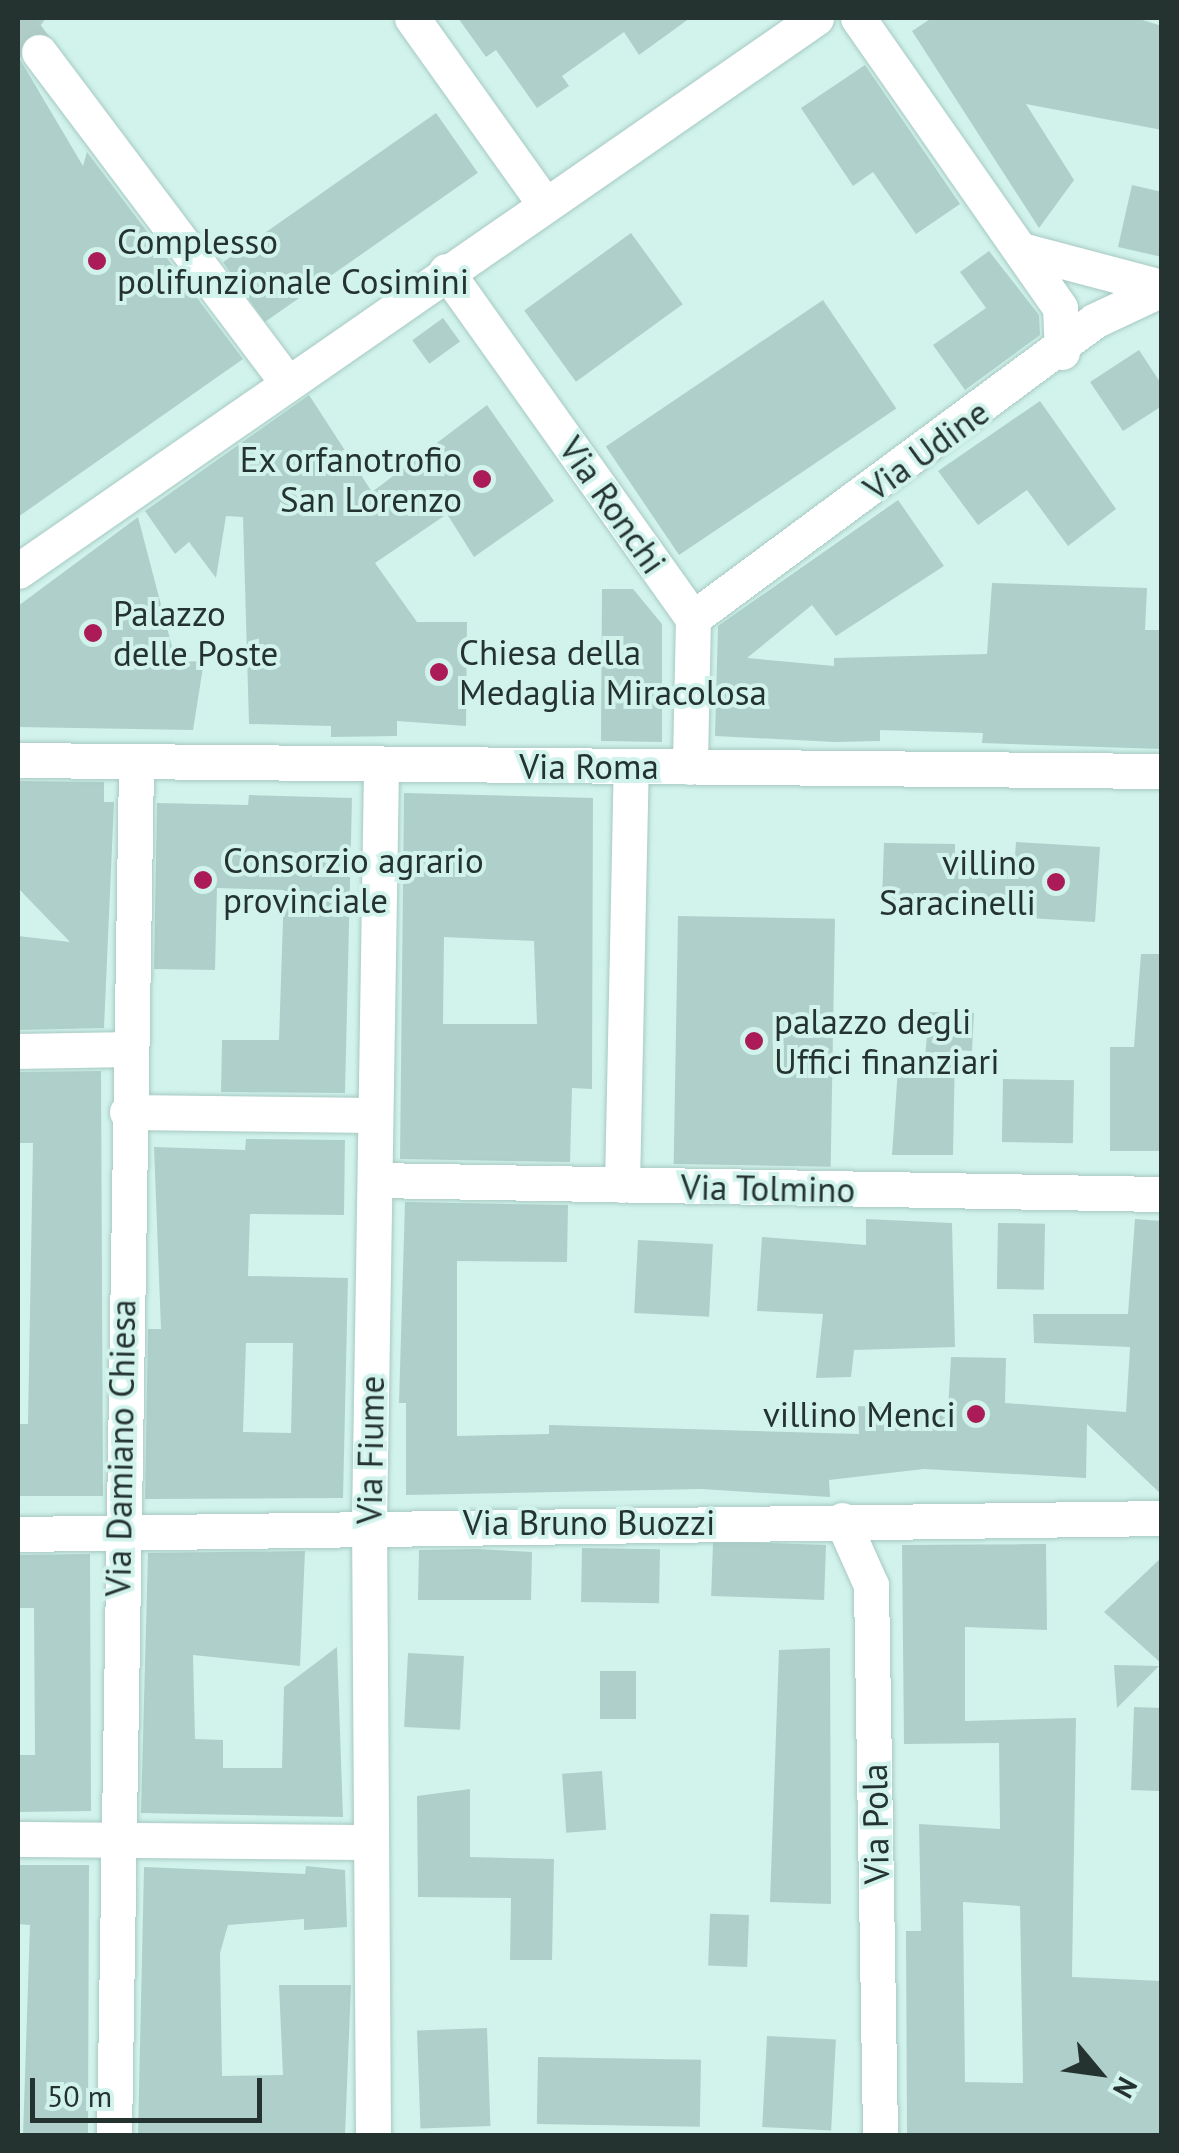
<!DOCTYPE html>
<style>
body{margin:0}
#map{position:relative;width:1179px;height:2153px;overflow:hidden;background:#d1f3ec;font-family:"PT Sans",sans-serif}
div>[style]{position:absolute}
.building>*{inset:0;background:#afd0ca;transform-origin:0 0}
.minor-tunnel>*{height:35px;margin-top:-17.5px;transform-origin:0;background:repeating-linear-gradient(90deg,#afcdc6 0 35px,transparent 0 53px)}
.roads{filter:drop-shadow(0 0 2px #a7c9c2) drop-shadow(0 0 2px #a7c9c2)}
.minor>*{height:35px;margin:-17.5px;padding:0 17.5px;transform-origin:17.5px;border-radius:17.5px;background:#fff}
.dots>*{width:28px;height:28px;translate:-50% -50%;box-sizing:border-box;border:5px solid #d1f3ec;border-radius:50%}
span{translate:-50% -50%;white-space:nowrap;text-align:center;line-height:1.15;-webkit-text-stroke:8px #d1f3ec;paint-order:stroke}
.poi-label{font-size:35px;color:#253330}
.left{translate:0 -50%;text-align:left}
.right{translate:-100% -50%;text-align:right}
.street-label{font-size:35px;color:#253330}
.frame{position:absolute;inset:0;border:20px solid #253330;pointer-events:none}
.north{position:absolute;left:1049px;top:2023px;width:100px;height:100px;-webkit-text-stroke:8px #d1f3ec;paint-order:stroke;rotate:119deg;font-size:28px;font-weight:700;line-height:40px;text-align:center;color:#253330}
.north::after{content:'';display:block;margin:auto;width:35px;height:45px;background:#253330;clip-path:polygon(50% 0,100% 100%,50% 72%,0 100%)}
.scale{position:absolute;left:30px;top:2078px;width:232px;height:45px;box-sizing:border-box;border:5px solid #253330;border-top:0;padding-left:12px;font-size:30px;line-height:35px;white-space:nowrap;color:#253330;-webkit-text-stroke:8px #d1f3ec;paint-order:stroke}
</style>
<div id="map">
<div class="building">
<div style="clip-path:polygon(18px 18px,46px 18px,18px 56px,83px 166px,87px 152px,243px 359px,18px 517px)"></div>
<div style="clip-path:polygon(458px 18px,690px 18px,639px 55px,624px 32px,562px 76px,569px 86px,537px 108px,496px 50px,486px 57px)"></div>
<div style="clip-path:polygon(932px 18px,1136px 18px,1162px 26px,1162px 130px,1026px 104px,1074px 180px,1039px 228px,912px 31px)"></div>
<div style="clip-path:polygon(865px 65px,960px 204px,916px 234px,873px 172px,853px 186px,801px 108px)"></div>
<div style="left:436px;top:113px;width:73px;height:260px;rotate:55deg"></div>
<div style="clip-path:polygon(1132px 185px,1162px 192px,1162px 257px,1118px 247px)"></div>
<div style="left:631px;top:233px;width:88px;height:132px;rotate:54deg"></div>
<div style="clip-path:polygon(989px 251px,1039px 315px,1040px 335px,965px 390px,933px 345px,986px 308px,960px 272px)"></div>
<div style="left:823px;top:300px;width:131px;height:262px;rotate:56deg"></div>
<div style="left:443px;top:318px;width:29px;height:38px;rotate:54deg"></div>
<div style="clip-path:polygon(1139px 350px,1162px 385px,1162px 406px,1123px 431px,1090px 382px)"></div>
<div style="clip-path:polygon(309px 395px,372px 492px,487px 405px,554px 501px,474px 557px,447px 514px,375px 563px,417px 622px,467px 622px,466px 726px,397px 721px,397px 736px,331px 737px,331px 726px,249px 724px,243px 517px,226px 516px,216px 578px,189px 542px,175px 554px,145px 511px)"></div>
<div style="clip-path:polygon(1040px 401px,1116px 509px,1068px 546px,1027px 490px,978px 525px,938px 471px)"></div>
<div style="clip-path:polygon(898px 500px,944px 566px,836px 636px,812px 605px,747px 658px,834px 666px,834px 658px,987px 654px,992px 583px,1147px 588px,1145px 630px,1162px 630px,1162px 749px,982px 743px,983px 733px,880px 730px,880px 741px,834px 742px,715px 736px,718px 626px)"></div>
<div style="clip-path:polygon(138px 517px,176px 662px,204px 661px,193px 730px,18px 727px,18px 606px)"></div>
<div style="clip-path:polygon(602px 589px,633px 589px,662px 624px,662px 742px,601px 741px)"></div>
<div style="clip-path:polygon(18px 781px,104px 782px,104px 802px,114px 802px,104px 1028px,18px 1030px,18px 936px,70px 942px,18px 888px)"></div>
<div style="clip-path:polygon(evenodd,404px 793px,593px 798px,592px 1089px,572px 1088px,570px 1162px,400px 1159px,404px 793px,444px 937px,534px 941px,537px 1024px,443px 1024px,444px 937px)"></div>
<div style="clip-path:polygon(249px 795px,352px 798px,345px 1093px,221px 1092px,222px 1040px,279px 1040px,284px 890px,217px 888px,215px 970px,154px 969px,157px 803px,248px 805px)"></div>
<div style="clip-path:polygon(1016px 842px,1100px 847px,1095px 922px,1011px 917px,1012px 903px,882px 900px,884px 843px,955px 844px,955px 868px,1014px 870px)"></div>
<div style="left:678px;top:916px;width:157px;height:248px;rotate:1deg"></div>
<div style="clip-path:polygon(1141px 954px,1162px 954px,1162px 1151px,1110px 1151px,1110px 1047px,1134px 1047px)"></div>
<div style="clip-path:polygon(929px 1012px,974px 1013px,972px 1051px,955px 1050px,953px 1155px,892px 1155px,898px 1068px,924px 1069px)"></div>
<div style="clip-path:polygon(101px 1071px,103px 1496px,18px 1496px,18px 1424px,28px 1424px,33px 1143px,18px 1143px,18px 1072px)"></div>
<div style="left:1003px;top:1079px;width:71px;height:63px;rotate:1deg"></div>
<div style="clip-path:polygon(evenodd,246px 1139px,345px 1140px,344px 1215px,250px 1214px,248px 1276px,348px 1278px,343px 1498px,145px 1499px,148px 1329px,161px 1329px,154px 1147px,245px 1150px,246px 1139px,246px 1343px,293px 1343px,291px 1433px,243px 1432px,246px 1343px)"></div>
<div style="clip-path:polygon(405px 1202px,568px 1205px,567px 1262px,457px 1261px,457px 1436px,549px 1434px,549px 1425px,859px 1434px,858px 1406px,948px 1411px,951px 1357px,1006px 1358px,1005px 1403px,1126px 1412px,1130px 1347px,1034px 1343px,1033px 1314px,1128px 1314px,1135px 1219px,1162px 1221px,1162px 1495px,1087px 1424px,1086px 1478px,924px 1469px,829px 1480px,830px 1497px,701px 1489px,406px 1495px,406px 1403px,399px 1403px)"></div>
<div style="clip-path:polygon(866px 1219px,952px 1223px,955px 1347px,854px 1350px,851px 1377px,816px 1378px,823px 1314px,757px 1311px,762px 1237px,866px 1245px)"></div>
<div style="left:998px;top:1223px;width:47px;height:66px;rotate:1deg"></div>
<div style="left:638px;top:1240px;width:75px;height:73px;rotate:3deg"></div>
<div style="clip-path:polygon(evenodd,1046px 1544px,1047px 1630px,965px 1627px,965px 1721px,1076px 1718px,1072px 1977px,1162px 1981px,1162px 2136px,907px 2136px,906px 1931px,921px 1931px,919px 1824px,1000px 1829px,999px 1743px,904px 1744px,902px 1545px,1046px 1544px,963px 1902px,1020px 1906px,1023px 2083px,965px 2082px,963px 1902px)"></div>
<div style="left:826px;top:1545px;width:55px;height:113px;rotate:92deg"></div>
<div style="left:582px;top:1548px;width:78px;height:54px;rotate:1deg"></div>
<div style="clip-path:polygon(478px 1549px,532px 1552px,531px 1600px,418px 1600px,419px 1550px)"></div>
<div style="clip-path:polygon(305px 1551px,300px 1666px,193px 1655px,195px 1739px,223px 1740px,223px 1768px,282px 1768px,284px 1687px,337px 1647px,343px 1817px,141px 1813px,148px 1553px)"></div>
<div style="clip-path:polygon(90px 1554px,91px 1811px,18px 1812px,18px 1755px,35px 1755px,34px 1608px,18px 1608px,18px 1555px)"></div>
<div style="clip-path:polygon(1162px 1557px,1162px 1664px,1104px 1612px)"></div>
<div style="clip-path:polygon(830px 1648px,831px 1904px,770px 1902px,779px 1650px)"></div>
<div style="left:408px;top:1653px;width:56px;height:74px;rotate:3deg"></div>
<div style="clip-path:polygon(1114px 1665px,1159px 1666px,1117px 1708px)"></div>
<div style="left:600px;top:1671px;width:36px;height:48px"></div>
<div style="left:1134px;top:1707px;width:28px;height:83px;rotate:2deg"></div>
<div style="left:602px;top:1771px;width:59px;height:40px;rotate:86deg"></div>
<div style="clip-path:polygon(470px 1789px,470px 1857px,554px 1859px,552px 1960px,510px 1960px,511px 1898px,418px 1897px,417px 1796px)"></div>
<div style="clip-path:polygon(18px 1865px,89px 1865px,88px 2136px,23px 2136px,30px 1925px,18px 1924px)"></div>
<div style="clip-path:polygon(306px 1866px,345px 1870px,347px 1927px,304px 1930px,304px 1919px,228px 1925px,220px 1953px,222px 2076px,283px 2075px,279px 1985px,351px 1985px,345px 2136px,138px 2136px,144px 1867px,305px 1874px)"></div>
<div style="left:749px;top:1915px;width:52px;height:39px;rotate:92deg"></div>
<div style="left:487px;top:2028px;width:98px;height:70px;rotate:88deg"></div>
<div style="left:767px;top:2036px;width:69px;height:91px;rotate:3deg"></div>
<div style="left:538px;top:2057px;width:163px;height:67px;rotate:1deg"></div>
</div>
<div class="minor-tunnel">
<div style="left:18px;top:23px;width:36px;rotate:54deg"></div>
</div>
<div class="roads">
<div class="minor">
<div style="left:412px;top:18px;width:227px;rotate:54.5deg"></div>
<div style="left:858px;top:18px;width:353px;rotate:55.1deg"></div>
<div style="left:1060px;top:308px;width:44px;rotate:87.4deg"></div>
<div style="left:39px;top:52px;width:410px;rotate:53.1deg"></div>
<div style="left:1021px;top:250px;width:145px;rotate:14.8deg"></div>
<div style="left:446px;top:271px;width:426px;rotate:54.6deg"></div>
<div style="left:693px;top:618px;width:149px;rotate:91.2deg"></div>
<div style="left:18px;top:571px;width:971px;rotate:-34.72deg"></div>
<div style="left:693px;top:618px;width:499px;rotate:-36.5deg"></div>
<div style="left:1094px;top:321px;width:75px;rotate:-25.2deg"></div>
<div style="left:18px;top:760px;width:1144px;rotate:0.55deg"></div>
<div style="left:18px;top:1051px;width:111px;rotate:-1deg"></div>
<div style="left:127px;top:1112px;width:248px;rotate:0.7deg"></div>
<div style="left:375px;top:1180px;width:787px;rotate:1.02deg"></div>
<div style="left:622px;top:1185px;width:418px;rotate:-88.8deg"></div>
<div style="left:842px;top:1520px;width:71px;rotate:66deg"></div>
<div style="left:871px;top:1585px;width:551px;rotate:89.06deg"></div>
<div style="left:18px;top:1534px;width:1144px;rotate:-0.8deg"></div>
<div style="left:18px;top:1839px;width:352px;rotate:0.5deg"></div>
<div style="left:114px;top:2136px;width:1375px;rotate:-89.08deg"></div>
<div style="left:373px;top:2136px;width:612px;rotate:-90.37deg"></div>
<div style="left:369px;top:1524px;width:759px;rotate:-89.09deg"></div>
</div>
</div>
<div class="dots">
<div style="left:97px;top:261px;background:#aa1b57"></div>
<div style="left:482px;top:479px;background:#aa1b57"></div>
<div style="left:93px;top:633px;background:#aa1b57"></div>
<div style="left:439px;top:672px;background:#aa1b57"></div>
<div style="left:203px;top:880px;background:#aa1b57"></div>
<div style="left:1056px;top:882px;background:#aa1b57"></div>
<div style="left:754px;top:1041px;background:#aa1b57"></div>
<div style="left:976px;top:1414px;background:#aa1b57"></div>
</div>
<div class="poi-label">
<span class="left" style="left:117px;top:261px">Complesso<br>polifunzionale Cosimini</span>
<span class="right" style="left:462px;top:479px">Ex orfanotrofio<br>San Lorenzo</span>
<span class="left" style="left:113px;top:633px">Palazzo<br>delle Poste</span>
<span class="left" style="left:459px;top:672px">Chiesa della<br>Medaglia Miracolosa</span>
<span class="left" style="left:223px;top:880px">Consorzio agrario<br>provinciale</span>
<span class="right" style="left:1036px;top:882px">villino<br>Saracinelli</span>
<span class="left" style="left:774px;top:1041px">palazzo degli<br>Uffici finanziari</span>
<span class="right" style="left:956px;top:1414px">villino Menci</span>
</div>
<div class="street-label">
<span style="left:926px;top:450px;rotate:-36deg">Via Udine</span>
<span style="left:613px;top:505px;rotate:55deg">Via Ronchi</span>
<span style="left:589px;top:766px">Via Roma</span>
<span style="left:768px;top:1188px;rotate:1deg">Via Tolmino</span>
<span style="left:120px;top:1448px;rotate:-89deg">Via Damiano Chiesa</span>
<span style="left:370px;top:1450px;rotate:-89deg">Via Fiume</span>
<span style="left:589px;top:1522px">Via Bruno Buozzi</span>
<span style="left:875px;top:1824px;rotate:-91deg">Via Pola</span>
</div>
<div class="frame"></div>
<div class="north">N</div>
<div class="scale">50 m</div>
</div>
